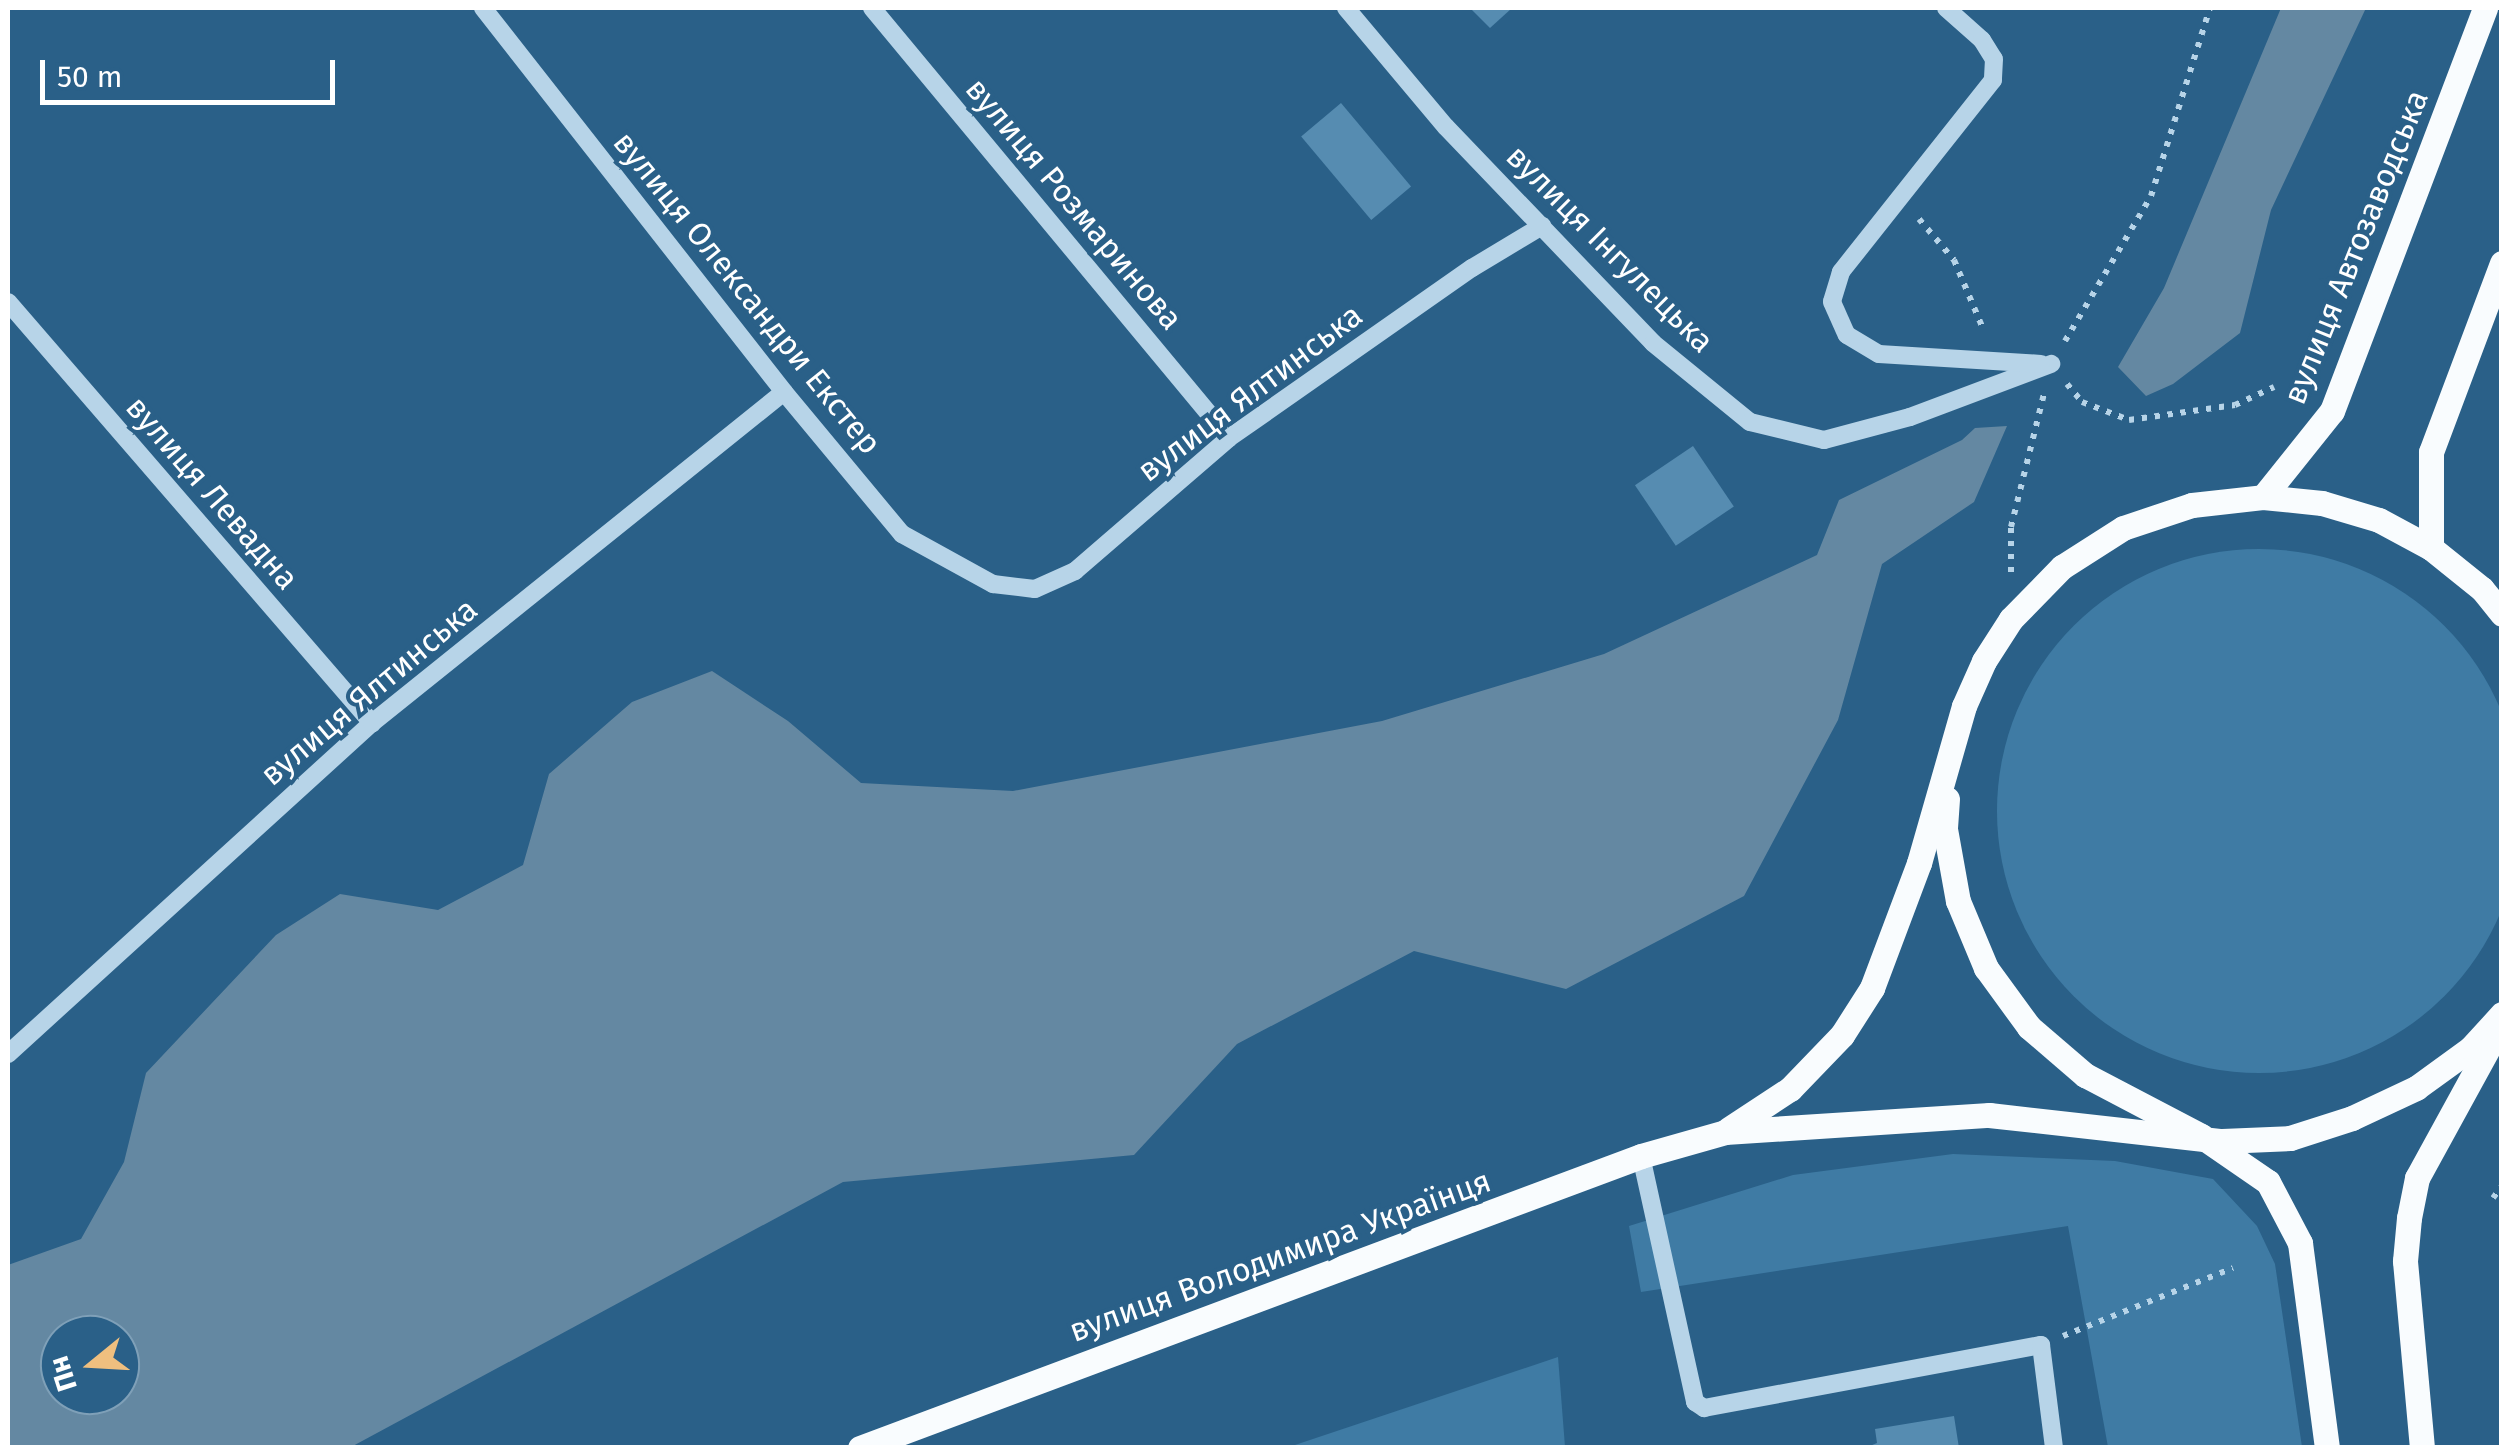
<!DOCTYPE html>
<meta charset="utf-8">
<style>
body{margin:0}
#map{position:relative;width:2509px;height:1455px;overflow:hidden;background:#2a6088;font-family:"Fira Sans",sans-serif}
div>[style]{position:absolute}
.green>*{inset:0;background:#3f7ba4}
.round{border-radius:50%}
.water>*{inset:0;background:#6488a2}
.building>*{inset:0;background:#568cb1;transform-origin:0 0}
.path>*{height:6px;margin-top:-3px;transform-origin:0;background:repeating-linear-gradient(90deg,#b7d4e8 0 5px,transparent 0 13px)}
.minor>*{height:18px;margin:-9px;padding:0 9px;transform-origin:9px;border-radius:9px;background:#b7d4e8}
.major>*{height:25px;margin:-12.5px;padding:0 12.5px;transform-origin:12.5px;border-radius:12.5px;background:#f9fcfe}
span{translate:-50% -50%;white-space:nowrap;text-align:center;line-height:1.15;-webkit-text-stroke:8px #2a6088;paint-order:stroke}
.street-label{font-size:32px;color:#fff}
.frame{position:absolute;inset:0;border:10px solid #fff;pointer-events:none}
.north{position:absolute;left:40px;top:1315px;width:100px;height:100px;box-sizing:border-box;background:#2a6088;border:2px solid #7fa0b8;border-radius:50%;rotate:252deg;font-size:28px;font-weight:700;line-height:40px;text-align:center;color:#fff}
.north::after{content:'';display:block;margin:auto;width:35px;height:45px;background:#efbf7f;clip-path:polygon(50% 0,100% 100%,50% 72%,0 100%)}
.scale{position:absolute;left:40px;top:60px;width:295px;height:45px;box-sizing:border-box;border:5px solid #fff;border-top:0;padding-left:12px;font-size:30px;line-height:35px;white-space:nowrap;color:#fff;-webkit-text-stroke:8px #2a6088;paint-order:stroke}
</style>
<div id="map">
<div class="green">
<div class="round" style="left:1997px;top:549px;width:524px;height:524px"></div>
<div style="clip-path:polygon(1953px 1154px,2115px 1161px,2213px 1179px,2257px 1226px,2275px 1264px,2302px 1447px,2108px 1447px,2068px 1226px,1641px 1292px,1629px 1226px,1793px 1175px)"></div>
<div style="clip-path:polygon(1558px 1357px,1565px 1447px,1289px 1447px)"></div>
</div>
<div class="water">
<div style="clip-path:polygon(2281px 8px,2366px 8px,2271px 210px,2240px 333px,2173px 384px,2146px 396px,2118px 367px,2164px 288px)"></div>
<div style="clip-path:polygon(evenodd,2007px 426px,1974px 502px,1882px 564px,1838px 720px,1744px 896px,1566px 989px,1414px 951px,1237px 1044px,1134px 1155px,843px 1182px,351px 1447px,8px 1447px,8px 1265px,81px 1239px,124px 1162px,146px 1073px,276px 935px,340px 894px,438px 910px,523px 865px,549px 774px,632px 702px,712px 671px,788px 721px,861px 783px,1013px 791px,1382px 721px,1604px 654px,1817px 555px,1839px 500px,1962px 440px,1975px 428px,2007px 426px,60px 1335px,120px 1335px,120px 1395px,60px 1395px,60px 1335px)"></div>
</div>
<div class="building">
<div style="clip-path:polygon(1470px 8px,1512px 8px,1490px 28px)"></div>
<div style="left:1341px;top:103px;width:109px;height:52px;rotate:50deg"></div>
<div style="left:1693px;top:446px;width:73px;height:70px;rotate:56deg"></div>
<div style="clip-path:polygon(1954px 1416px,1959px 1448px,1865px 1448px,1877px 1443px,1875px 1429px)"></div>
</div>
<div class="path">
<div style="left:1919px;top:219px;width:54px;rotate:49.5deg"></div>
<div style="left:1954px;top:260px;width:77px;rotate:67.1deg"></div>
<div style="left:2065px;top:341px;width:169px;rotate:-59.3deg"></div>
<div style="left:2151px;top:196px;width:197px;rotate:-72.6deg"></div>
<div style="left:2067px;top:384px;width:23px;rotate:50deg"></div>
<div style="left:2082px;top:402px;width:50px;rotate:21deg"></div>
<div style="left:2129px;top:420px;width:107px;rotate:-8.1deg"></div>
<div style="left:2235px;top:405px;width:43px;rotate:-24.8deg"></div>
<div style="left:2011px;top:572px;width:45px;rotate:-90deg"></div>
<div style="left:2011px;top:527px;width:137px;rotate:-76.1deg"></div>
<div style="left:2493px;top:1198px;width:15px;rotate:-53deg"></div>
<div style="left:2063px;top:1336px;width:183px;rotate:-21.8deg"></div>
</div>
<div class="minor">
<div style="left:483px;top:8px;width:488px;rotate:51.9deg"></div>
<div style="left:784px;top:392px;width:185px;rotate:50.3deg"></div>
<div style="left:902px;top:534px;width:104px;rotate:28.8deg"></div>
<div style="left:993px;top:584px;width:42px;rotate:6.8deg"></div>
<div style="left:1035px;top:589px;width:44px;rotate:-24.2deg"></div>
<div style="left:1075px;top:571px;width:203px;rotate:-40.8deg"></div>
<div style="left:1229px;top:438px;width:297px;rotate:-35deg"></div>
<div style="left:1472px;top:268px;width:82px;rotate:-31deg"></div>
<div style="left:872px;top:8px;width:559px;rotate:50.3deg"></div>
<div style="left:1346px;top:8px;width:155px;rotate:50deg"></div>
<div style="left:1446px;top:127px;width:299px;rotate:46.2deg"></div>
<div style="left:1653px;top:343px;width:125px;rotate:39.2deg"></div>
<div style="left:1750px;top:422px;width:76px;rotate:13.7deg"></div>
<div style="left:1824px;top:440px;width:89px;rotate:-15deg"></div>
<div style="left:1910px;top:417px;width:151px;rotate:-20.6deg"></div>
<div style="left:1946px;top:8px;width:48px;rotate:41.6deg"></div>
<div style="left:1982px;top:40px;width:22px;rotate:58deg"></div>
<div style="left:1994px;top:59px;width:21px;rotate:93deg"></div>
<div style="left:1993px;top:80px;width:245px;rotate:128.4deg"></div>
<div style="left:1841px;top:272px;width:31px;rotate:107deg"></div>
<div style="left:1832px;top:302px;width:36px;rotate:66deg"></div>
<div style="left:1847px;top:335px;width:37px;rotate:31deg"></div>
<div style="left:1879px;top:354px;width:162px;rotate:3.5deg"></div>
<div style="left:8px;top:302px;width:557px;rotate:49.15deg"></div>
<div style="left:8px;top:1054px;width:492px;rotate:-42.3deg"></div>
<div style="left:372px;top:723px;width:528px;rotate:-38.78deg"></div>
<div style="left:1641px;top:1156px;width:252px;rotate:77.6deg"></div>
<div style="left:1695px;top:1402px;width:11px;rotate:34deg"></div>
<div style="left:1704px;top:1408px;width:343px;rotate:-10.6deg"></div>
<div style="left:2041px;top:1345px;width:104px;rotate:82.8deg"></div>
</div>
<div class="major">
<div style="left:2263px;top:497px;width:110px;rotate:-51.3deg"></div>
<div style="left:2332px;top:411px;width:431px;rotate:-69.2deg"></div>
<div style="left:2431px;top:548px;width:96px;rotate:-90deg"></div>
<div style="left:2431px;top:452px;width:202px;rotate:-69.4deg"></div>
<div style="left:1947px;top:799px;width:30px;rotate:94deg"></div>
<div style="left:1945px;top:829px;width:73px;rotate:79.8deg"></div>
<div style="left:1958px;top:901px;width:73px;rotate:67.3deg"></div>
<div style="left:1986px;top:968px;width:73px;rotate:53.9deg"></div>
<div style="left:2029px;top:1027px;width:74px;rotate:40.6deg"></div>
<div style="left:2085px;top:1075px;width:131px;rotate:27.7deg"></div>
<div style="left:2201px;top:1136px;width:81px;rotate:34.5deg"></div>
<div style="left:2268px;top:1182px;width:69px;rotate:62.3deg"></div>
<div style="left:2300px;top:1243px;width:207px;rotate:82.5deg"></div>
<div style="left:1729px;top:1129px;width:73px;rotate:-33.3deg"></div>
<div style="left:1790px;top:1089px;width:75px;rotate:-46.1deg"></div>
<div style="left:1842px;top:1035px;width:56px;rotate:-57.4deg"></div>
<div style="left:1872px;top:988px;width:134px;rotate:-69.4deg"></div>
<div style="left:1919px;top:863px;width:163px;rotate:-74deg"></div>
<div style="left:1964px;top:706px;width:49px;rotate:-66deg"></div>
<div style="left:1984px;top:661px;width:50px;rotate:-57.3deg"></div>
<div style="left:2011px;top:619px;width:73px;rotate:-45.6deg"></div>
<div style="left:2062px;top:567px;width:72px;rotate:-32.6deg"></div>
<div style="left:2123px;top:528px;width:73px;rotate:-18.4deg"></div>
<div style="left:2192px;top:505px;width:71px;rotate:-6.4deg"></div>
<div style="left:2263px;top:497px;width:59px;rotate:5.8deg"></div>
<div style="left:2322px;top:503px;width:59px;rotate:16.6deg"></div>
<div style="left:2379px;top:520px;width:59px;rotate:28.3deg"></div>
<div style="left:2431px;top:548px;width:65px;rotate:38.8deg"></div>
<div style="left:2482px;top:589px;width:32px;rotate:51deg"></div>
<div style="left:860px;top:1448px;width:834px;rotate:-20.5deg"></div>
<div style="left:1641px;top:1156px;width:87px;rotate:-15.9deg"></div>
<div style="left:1725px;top:1132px;width:265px;rotate:-3.7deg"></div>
<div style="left:1989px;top:1115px;width:234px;rotate:6.4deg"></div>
<div style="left:2222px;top:1141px;width:68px;rotate:-2.5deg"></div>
<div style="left:2290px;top:1138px;width:65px;rotate:-17.9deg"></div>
<div style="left:2352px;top:1118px;width:71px;rotate:-25.1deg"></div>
<div style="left:2416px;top:1088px;width:68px;rotate:-36deg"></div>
<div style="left:2471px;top:1048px;width:46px;rotate:-47.6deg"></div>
<div style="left:2422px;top:1448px;width:188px;rotate:-95.2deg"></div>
<div style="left:2405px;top:1261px;width:43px;rotate:-84.7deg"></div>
<div style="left:2409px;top:1218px;width:41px;rotate:-78.7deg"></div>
<div style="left:2417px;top:1178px;width:164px;rotate:-61.3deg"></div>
</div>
<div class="street-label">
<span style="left:1074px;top:204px;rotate:50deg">вулиця Розмаринова</span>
<span style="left:2356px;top:247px;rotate:-68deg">вулиця Автозаводська</span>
<span style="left:1610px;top:249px;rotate:45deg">вулиця Інгулецька</span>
<span style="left:747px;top:293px;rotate:51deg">вулиця Олександри Екстер</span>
<span style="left:1250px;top:393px;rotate:-37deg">вулиця Ялтинська</span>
<span style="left:212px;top:493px;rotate:49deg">вулиця Левадна</span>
<span style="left:369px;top:692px;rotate:-40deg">вулиця Ялтинська</span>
<span style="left:1280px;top:1256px;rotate:-20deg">вулиця Володимира Українця</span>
</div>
<div class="frame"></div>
<div class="north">Пн</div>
<div class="scale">50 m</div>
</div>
